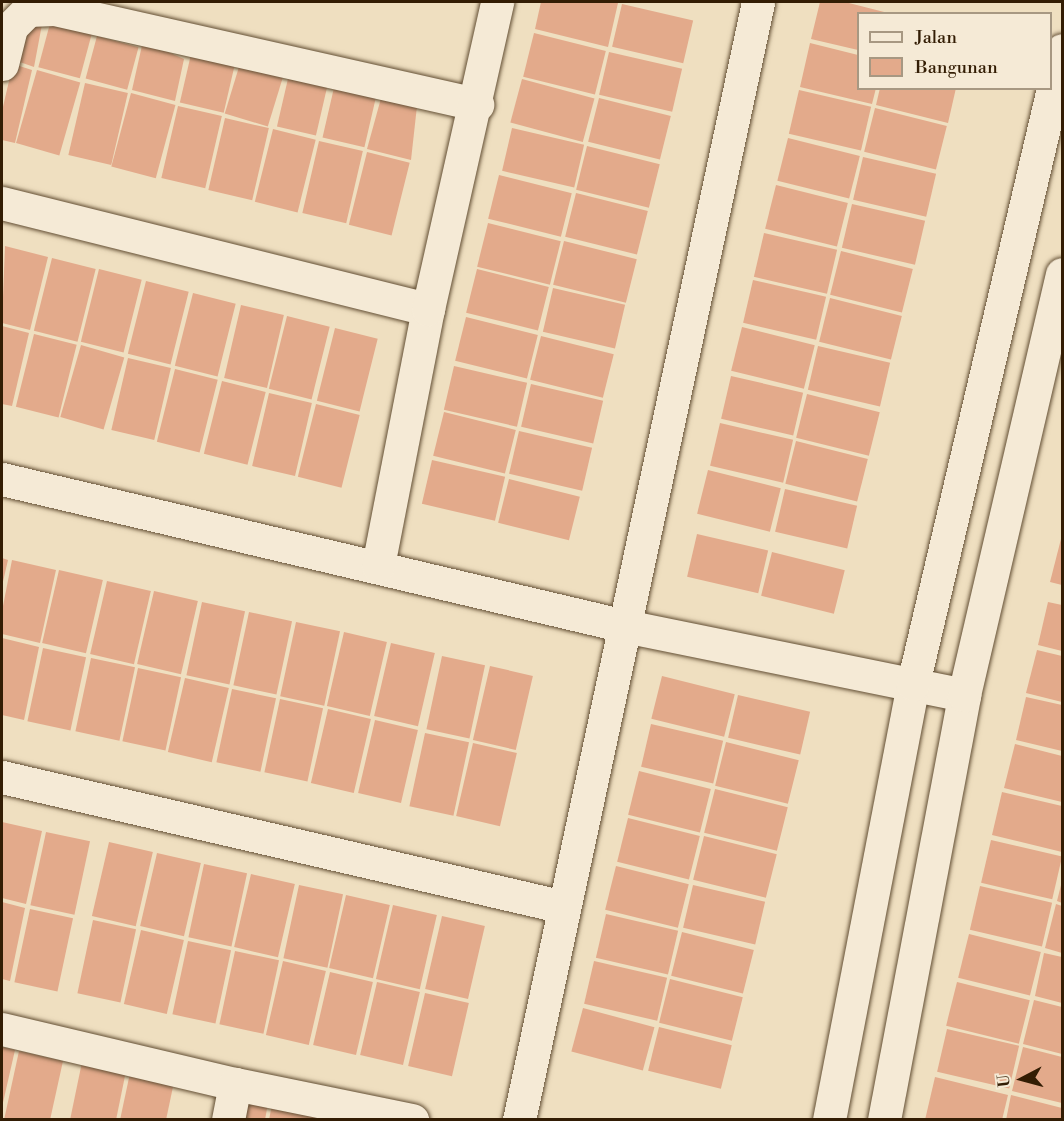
<!DOCTYPE html>
<style>
body{margin:0}
#map{position:relative;width:1064px;height:1121px;overflow:hidden;background:#efdfc0;font-family:"Libre Bodoni",serif}
div>[style]{position:absolute}
.building>*{inset:0;background:#e3aa8b;transform-origin:0 0}
.roads{filter:drop-shadow(0 0 2px #624e33) drop-shadow(0 0 2px #624e33)}
.minor>*{height:33px;margin:-16.5px;padding:0 16.5px;transform-origin:16.5px;border-radius:16.5px;background:#f5ead6}
span{translate:-50% -50%;white-space:nowrap;text-align:center;line-height:1.15;-webkit-text-stroke:4.5px #f5ead6;paint-order:stroke}
.frame{position:absolute;inset:0;border:3px solid #331d04;pointer-events:none}
.legend{position:absolute;left:857px;top:12px;width:195px;height:78px;box-sizing:border-box;background:#f5ead6;border:2px solid #a79882;margin:0;padding:8px 10px;list-style:none;font-size:18px;color:#331d04}
.legend li{display:flex;align-items:center;gap:12px;height:30px}
.legend b{width:30px;border:2px solid #a79882}
.north{position:absolute;left:992px;top:1049px;width:60px;height:60px;-webkit-text-stroke:4px #f5ead6;paint-order:stroke;rotate:264deg;font-size:16px;font-weight:700;line-height:24px;text-align:center;color:#331d04}
.north::after{content:'';display:block;margin:auto;width:21px;height:27px;background:#331d04;clip-path:polygon(50% 0,100% 100%,50% 72%,0 100%)}
</style>
<div id="map">
<div class="building">
<div style="clip-path:polygon(541px 2px,618px 3px,608px 47px,535px 29px)"></div>
<div style="clip-path:polygon(820px 2px,845px 2px,892px 14px,858px 14px,858px 50px,811px 39px)"></div>
<div style="left:622px;top:4px;width:73px;height:44px;rotate:13deg"></div>
<div style="left:52px;top:16px;width:43px;height:53px;rotate:15deg"></div>
<div style="clip-path:polygon(29px 18px,43px 19px,34px 67px,17px 61px)"></div>
<div style="left:534px;top:33px;width:74px;height:45px;rotate:14deg"></div>
<div style="left:97px;top:36px;width:43px;height:44px;rotate:15deg"></div>
<div style="clip-path:polygon(143px 41px,184px 59px,175px 101px,132px 90px)"></div>
<div style="clip-path:polygon(810px 43px,858px 55px,858px 88px,876px 88px,872px 104px,800px 87px)"></div>
<div style="left:192px;top:50px;width:45px;height:54px;rotate:13deg"></div>
<div style="left:609px;top:52px;width:75px;height:44px;rotate:13deg"></div>
<div style="left:242px;top:57px;width:45px;height:59px;rotate:17deg"></div>
<div style="clip-path:polygon(13px 64px,32px 70px,15px 143px,2px 140px,2px 111px)"></div>
<div style="left:37px;top:70px;width:45px;height:76px;rotate:16deg"></div>
<div style="left:290px;top:70px;width:40px;height:58px;rotate:13deg"></div>
<div style="left:336px;top:79px;width:43px;height:60px;rotate:13deg"></div>
<div style="left:522px;top:79px;width:75px;height:45px;rotate:15deg"></div>
<div style="left:85px;top:83px;width:44px;height:74px;rotate:13deg"></div>
<div style="clip-path:polygon(880px 88px,956px 88px,948px 123px,876px 105px)"></div>
<div style="left:799px;top:90px;width:74px;height:45px;rotate:13deg"></div>
<div style="clip-path:polygon(383px 91px,417px 106px,411px 160px,367px 149px)"></div>
<div style="left:131px;top:93px;width:46px;height:76px;rotate:15deg"></div>
<div style="left:599px;top:98px;width:74px;height:45px;rotate:14deg"></div>
<div style="left:178px;top:106px;width:45px;height:74px;rotate:13deg"></div>
<div style="left:875px;top:108px;width:74px;height:45px;rotate:14deg"></div>
<div style="left:225px;top:118px;width:45px;height:74px;rotate:13deg"></div>
<div style="left:512px;top:128px;width:74px;height:44px;rotate:13deg"></div>
<div style="left:273px;top:129px;width:44px;height:75px;rotate:14deg"></div>
<div style="left:788px;top:138px;width:74px;height:44px;rotate:14deg"></div>
<div style="left:319px;top:141px;width:45px;height:74px;rotate:13deg"></div>
<div style="left:587px;top:146px;width:75px;height:45px;rotate:14deg"></div>
<div style="left:367px;top:152px;width:44px;height:75px;rotate:14deg"></div>
<div style="left:863px;top:157px;width:75px;height:44px;rotate:13deg"></div>
<div style="left:499px;top:175px;width:75px;height:45px;rotate:14deg"></div>
<div style="left:776px;top:185px;width:74px;height:45px;rotate:14deg"></div>
<div style="left:576px;top:193px;width:74px;height:45px;rotate:14deg"></div>
<div style="left:852px;top:204px;width:75px;height:45px;rotate:13deg"></div>
<div style="left:488px;top:223px;width:75px;height:45px;rotate:14deg"></div>
<div style="left:764px;top:233px;width:75px;height:45px;rotate:13deg"></div>
<div style="left:564px;top:241px;width:75px;height:45px;rotate:14deg"></div>
<div style="clip-path:polygon(5px 246px,48px 257px,30px 330px,2px 323px)"></div>
<div style="left:841px;top:251px;width:74px;height:45px;rotate:14deg"></div>
<div style="left:52px;top:258px;width:45px;height:75px;rotate:14deg"></div>
<div style="left:99px;top:269px;width:44px;height:75px;rotate:14deg"></div>
<div style="left:477px;top:269px;width:74px;height:45px;rotate:14deg"></div>
<div style="left:753px;top:280px;width:75px;height:44px;rotate:13deg"></div>
<div style="left:146px;top:281px;width:44px;height:75px;rotate:14deg"></div>
<div style="left:553px;top:288px;width:74px;height:45px;rotate:13deg"></div>
<div style="left:193px;top:293px;width:44px;height:75px;rotate:14deg"></div>
<div style="left:830px;top:298px;width:74px;height:45px;rotate:14deg"></div>
<div style="left:241px;top:305px;width:44px;height:75px;rotate:13deg"></div>
<div style="left:287px;top:316px;width:44px;height:75px;rotate:14deg"></div>
<div style="left:466px;top:317px;width:74px;height:45px;rotate:14deg"></div>
<div style="clip-path:polygon(2px 326px,29px 333px,12px 406px,2px 404px)"></div>
<div style="left:742px;top:327px;width:75px;height:45px;rotate:14deg"></div>
<div style="left:335px;top:328px;width:44px;height:75px;rotate:14deg"></div>
<div style="left:34px;top:334px;width:44px;height:75px;rotate:14deg"></div>
<div style="left:541px;top:336px;width:75px;height:45px;rotate:14deg"></div>
<div style="left:81px;top:345px;width:45px;height:75px;rotate:16deg"></div>
<div style="left:818px;top:346px;width:74px;height:45px;rotate:13deg"></div>
<div style="left:128px;top:358px;width:44px;height:74px;rotate:13deg"></div>
<div style="left:454px;top:366px;width:75px;height:45px;rotate:13deg"></div>
<div style="left:175px;top:369px;width:44px;height:75px;rotate:14deg"></div>
<div style="left:731px;top:376px;width:74px;height:44px;rotate:13deg"></div>
<div style="left:222px;top:381px;width:45px;height:75px;rotate:14deg"></div>
<div style="left:531px;top:384px;width:74px;height:44px;rotate:13deg"></div>
<div style="left:269px;top:393px;width:44px;height:75px;rotate:13deg"></div>
<div style="left:807px;top:394px;width:75px;height:45px;rotate:14deg"></div>
<div style="left:316px;top:404px;width:45px;height:75px;rotate:14deg"></div>
<div style="left:444px;top:412px;width:74px;height:45px;rotate:14deg"></div>
<div style="left:720px;top:423px;width:75px;height:44px;rotate:13deg"></div>
<div style="left:519px;top:431px;width:75px;height:44px;rotate:13deg"></div>
<div style="left:796px;top:441px;width:74px;height:44px;rotate:14deg"></div>
<div style="left:432px;top:460px;width:75px;height:45px;rotate:13deg"></div>
<div style="left:708px;top:470px;width:75px;height:45px;rotate:14deg"></div>
<div style="left:509px;top:479px;width:73px;height:45px;rotate:14deg"></div>
<div style="left:785px;top:489px;width:74px;height:44px;rotate:13deg"></div>
<div style="left:697px;top:534px;width:73px;height:44px;rotate:13deg"></div>
<div style="clip-path:polygon(1062px 535px,1062px 585px,1050px 582px)"></div>
<div style="left:772px;top:552px;width:75px;height:45px;rotate:14deg"></div>
<div style="clip-path:polygon(2px 558px,8px 560px,2px 586px)"></div>
<div style="clip-path:polygon(12px 560px,56px 570px,40px 643px,2px 634px,2px 611px)"></div>
<div style="left:59px;top:570px;width:45px;height:75px;rotate:13deg"></div>
<div style="left:107px;top:581px;width:45px;height:75px;rotate:13deg"></div>
<div style="left:154px;top:591px;width:45px;height:75px;rotate:13deg"></div>
<div style="left:202px;top:602px;width:44px;height:75px;rotate:12deg"></div>
<div style="clip-path:polygon(1048px 602px,1062px 605px,1062px 651px,1038px 645px)"></div>
<div style="left:249px;top:612px;width:44px;height:75px;rotate:12deg"></div>
<div style="left:296px;top:622px;width:45px;height:76px;rotate:12deg"></div>
<div style="left:344px;top:632px;width:44px;height:76px;rotate:13deg"></div>
<div style="clip-path:polygon(2px 638px,39px 647px,24px 720px,2px 715px)"></div>
<div style="left:391px;top:643px;width:45px;height:75px;rotate:13deg"></div>
<div style="left:43px;top:648px;width:44px;height:75px;rotate:12deg"></div>
<div style="clip-path:polygon(1037px 650px,1062px 656px,1062px 702px,1026px 693px)"></div>
<div style="left:442px;top:656px;width:44px;height:75px;rotate:12deg"></div>
<div style="left:91px;top:658px;width:45px;height:75px;rotate:12deg"></div>
<div style="left:490px;top:666px;width:44px;height:76px;rotate:13deg"></div>
<div style="left:138px;top:668px;width:44px;height:75px;rotate:12deg"></div>
<div style="left:662px;top:676px;width:75px;height:44px;rotate:14deg"></div>
<div style="left:185px;top:678px;width:45px;height:76px;rotate:13deg"></div>
<div style="left:232px;top:689px;width:45px;height:75px;rotate:12deg"></div>
<div style="left:738px;top:695px;width:74px;height:44px;rotate:13deg"></div>
<div style="clip-path:polygon(1026px 697px,1062px 705px,1062px 751px,1016px 740px)"></div>
<div style="left:280px;top:699px;width:44px;height:75px;rotate:12deg"></div>
<div style="left:328px;top:709px;width:44px;height:76px;rotate:13deg"></div>
<div style="left:375px;top:720px;width:44px;height:75px;rotate:13deg"></div>
<div style="left:651px;top:724px;width:74px;height:44px;rotate:13deg"></div>
<div style="left:425px;top:733px;width:45px;height:75px;rotate:12deg"></div>
<div style="left:726px;top:742px;width:75px;height:45px;rotate:14deg"></div>
<div style="left:473px;top:743px;width:45px;height:75px;rotate:13deg"></div>
<div style="clip-path:polygon(1015px 744px,1062px 756px,1062px 802px,1004px 788px)"></div>
<div style="left:639px;top:771px;width:74px;height:45px;rotate:14deg"></div>
<div style="left:715px;top:789px;width:75px;height:45px;rotate:14deg"></div>
<div style="clip-path:polygon(1002px 792px,1062px 806px,1062px 852px,992px 835px)"></div>
<div style="left:628px;top:818px;width:74px;height:45px;rotate:14deg"></div>
<div style="clip-path:polygon(2px 822px,42px 831px,26px 904px,2px 898px)"></div>
<div style="left:46px;top:832px;width:45px;height:75px;rotate:12deg"></div>
<div style="left:704px;top:836px;width:75px;height:45px;rotate:14deg"></div>
<div style="left:991px;top:840px;width:73px;height:44px;rotate:13deg"></div>
<div style="left:109px;top:842px;width:45px;height:76px;rotate:13deg"></div>
<div style="left:157px;top:853px;width:45px;height:75px;rotate:13deg"></div>
<div style="left:204px;top:864px;width:44px;height:75px;rotate:12deg"></div>
<div style="left:616px;top:866px;width:75px;height:45px;rotate:14deg"></div>
<div style="left:251px;top:874px;width:45px;height:75px;rotate:13deg"></div>
<div style="clip-path:polygon(1062px 881px,1062px 903px,1057px 901px)"></div>
<div style="left:299px;top:885px;width:45px;height:75px;rotate:12deg"></div>
<div style="left:693px;top:885px;width:74px;height:44px;rotate:13deg"></div>
<div style="left:980px;top:886px;width:74px;height:45px;rotate:13deg"></div>
<div style="left:346px;top:895px;width:45px;height:75px;rotate:13deg"></div>
<div style="clip-path:polygon(2px 902px,25px 908px,10px 981px,2px 979px)"></div>
<div style="clip-path:polygon(1056px 904px,1062px 906px,1062px 953px,1045px 948px)"></div>
<div style="left:393px;top:905px;width:45px;height:76px;rotate:13deg"></div>
<div style="left:30px;top:909px;width:44px;height:75px;rotate:12deg"></div>
<div style="left:606px;top:914px;width:74px;height:45px;rotate:13deg"></div>
<div style="left:442px;top:916px;width:44px;height:75px;rotate:13deg"></div>
<div style="left:93px;top:920px;width:44px;height:75px;rotate:12deg"></div>
<div style="left:141px;top:930px;width:44px;height:76px;rotate:13deg"></div>
<div style="left:682px;top:932px;width:74px;height:45px;rotate:14deg"></div>
<div style="left:969px;top:934px;width:74px;height:45px;rotate:14deg"></div>
<div style="left:188px;top:941px;width:44px;height:75px;rotate:12deg"></div>
<div style="left:235px;top:951px;width:45px;height:75px;rotate:12deg"></div>
<div style="clip-path:polygon(1044px 953px,1062px 957px,1062px 1003px,1035px 996px)"></div>
<div style="left:283px;top:961px;width:44px;height:76px;rotate:13deg"></div>
<div style="left:594px;top:961px;width:75px;height:44px;rotate:13deg"></div>
<div style="left:330px;top:972px;width:44px;height:75px;rotate:13deg"></div>
<div style="left:670px;top:979px;width:75px;height:45px;rotate:14deg"></div>
<div style="left:377px;top:982px;width:44px;height:75px;rotate:13deg"></div>
<div style="left:957px;top:982px;width:75px;height:45px;rotate:14deg"></div>
<div style="left:425px;top:993px;width:45px;height:75px;rotate:13deg"></div>
<div style="clip-path:polygon(1034px 1000px,1062px 1007px,1062px 1054px,1023px 1044px)"></div>
<div style="left:583px;top:1008px;width:74px;height:45px;rotate:15deg"></div>
<div style="left:659px;top:1027px;width:75px;height:45px;rotate:14deg"></div>
<div style="left:947px;top:1029px;width:74px;height:44px;rotate:13deg"></div>
<div style="clip-path:polygon(2px 1047px,15px 1050px,2px 1107px)"></div>
<div style="clip-path:polygon(1023px 1047px,1062px 1057px,1062px 1103px,1012px 1091px)"></div>
<div style="clip-path:polygon(19px 1051px,63px 1061px,50px 1120px,4px 1120px)"></div>
<div style="clip-path:polygon(82px 1062px,126px 1071px,116px 1120px,70px 1120px)"></div>
<div style="clip-path:polygon(130px 1073px,174px 1082px,166px 1120px,120px 1120px)"></div>
<div style="clip-path:polygon(935px 1077px,1008px 1095px,1002px 1120px,925px 1120px)"></div>
<div style="clip-path:polygon(1011px 1095px,1062px 1108px,1062px 1120px,1006px 1120px)"></div>
<div style="clip-path:polygon(242px 1097px,268px 1103px,265px 1120px,237px 1120px)"></div>
<div style="clip-path:polygon(272px 1104px,316px 1114px,315px 1120px,269px 1120px)"></div>
</div>
<div class="roads">
<div class="minor">
<div style="left:2px;top:64px;width:38px;rotate:-76deg"></div>
<div style="left:11px;top:27px;width:24px;rotate:-45deg"></div>
<div style="left:28px;top:10px;width:26px;rotate:-2deg"></div>
<div style="left:54px;top:9px;width:434px;rotate:12.7deg"></div>
<div style="left:2px;top:203px;width:439px;rotate:14deg"></div>
<div style="left:2px;top:479px;width:640px;rotate:13.28deg"></div>
<div style="left:625px;top:626px;width:346px;rotate:11.5deg"></div>
<div style="left:378px;top:566px;width:262px;rotate:-79deg"></div>
<div style="left:428px;top:309px;width:315px;rotate:-77.3deg"></div>
<div style="left:2px;top:777px;width:577px;rotate:13.02deg"></div>
<div style="left:2px;top:1029px;width:239px;rotate:13.3deg"></div>
<div style="left:235px;top:1084px;width:181px;rotate:11.5deg"></div>
<div style="left:228px;top:1120px;width:37px;rotate:-79deg"></div>
<div style="left:519px;top:1120px;width:1143px;rotate:-77.93deg"></div>
<div style="left:829px;top:1120px;width:444px;rotate:-79.1deg"></div>
<div style="left:913px;top:684px;width:651px;rotate:-76.77deg"></div>
<div style="left:884px;top:1120px;width:432px;rotate:-79.3deg"></div>
<div style="left:964px;top:695px;width:432px;rotate:-76.9deg"></div>
</div>
</div>
<div class="frame"></div>
<ul class="legend">
<li><b style="height:8px;background:#f5ead6"></b>Jalan</li>
<li><b style="height:16px;background:#e3aa8b"></b>Bangunan</li>
</ul>
<div class="north">U</div>
</div>
